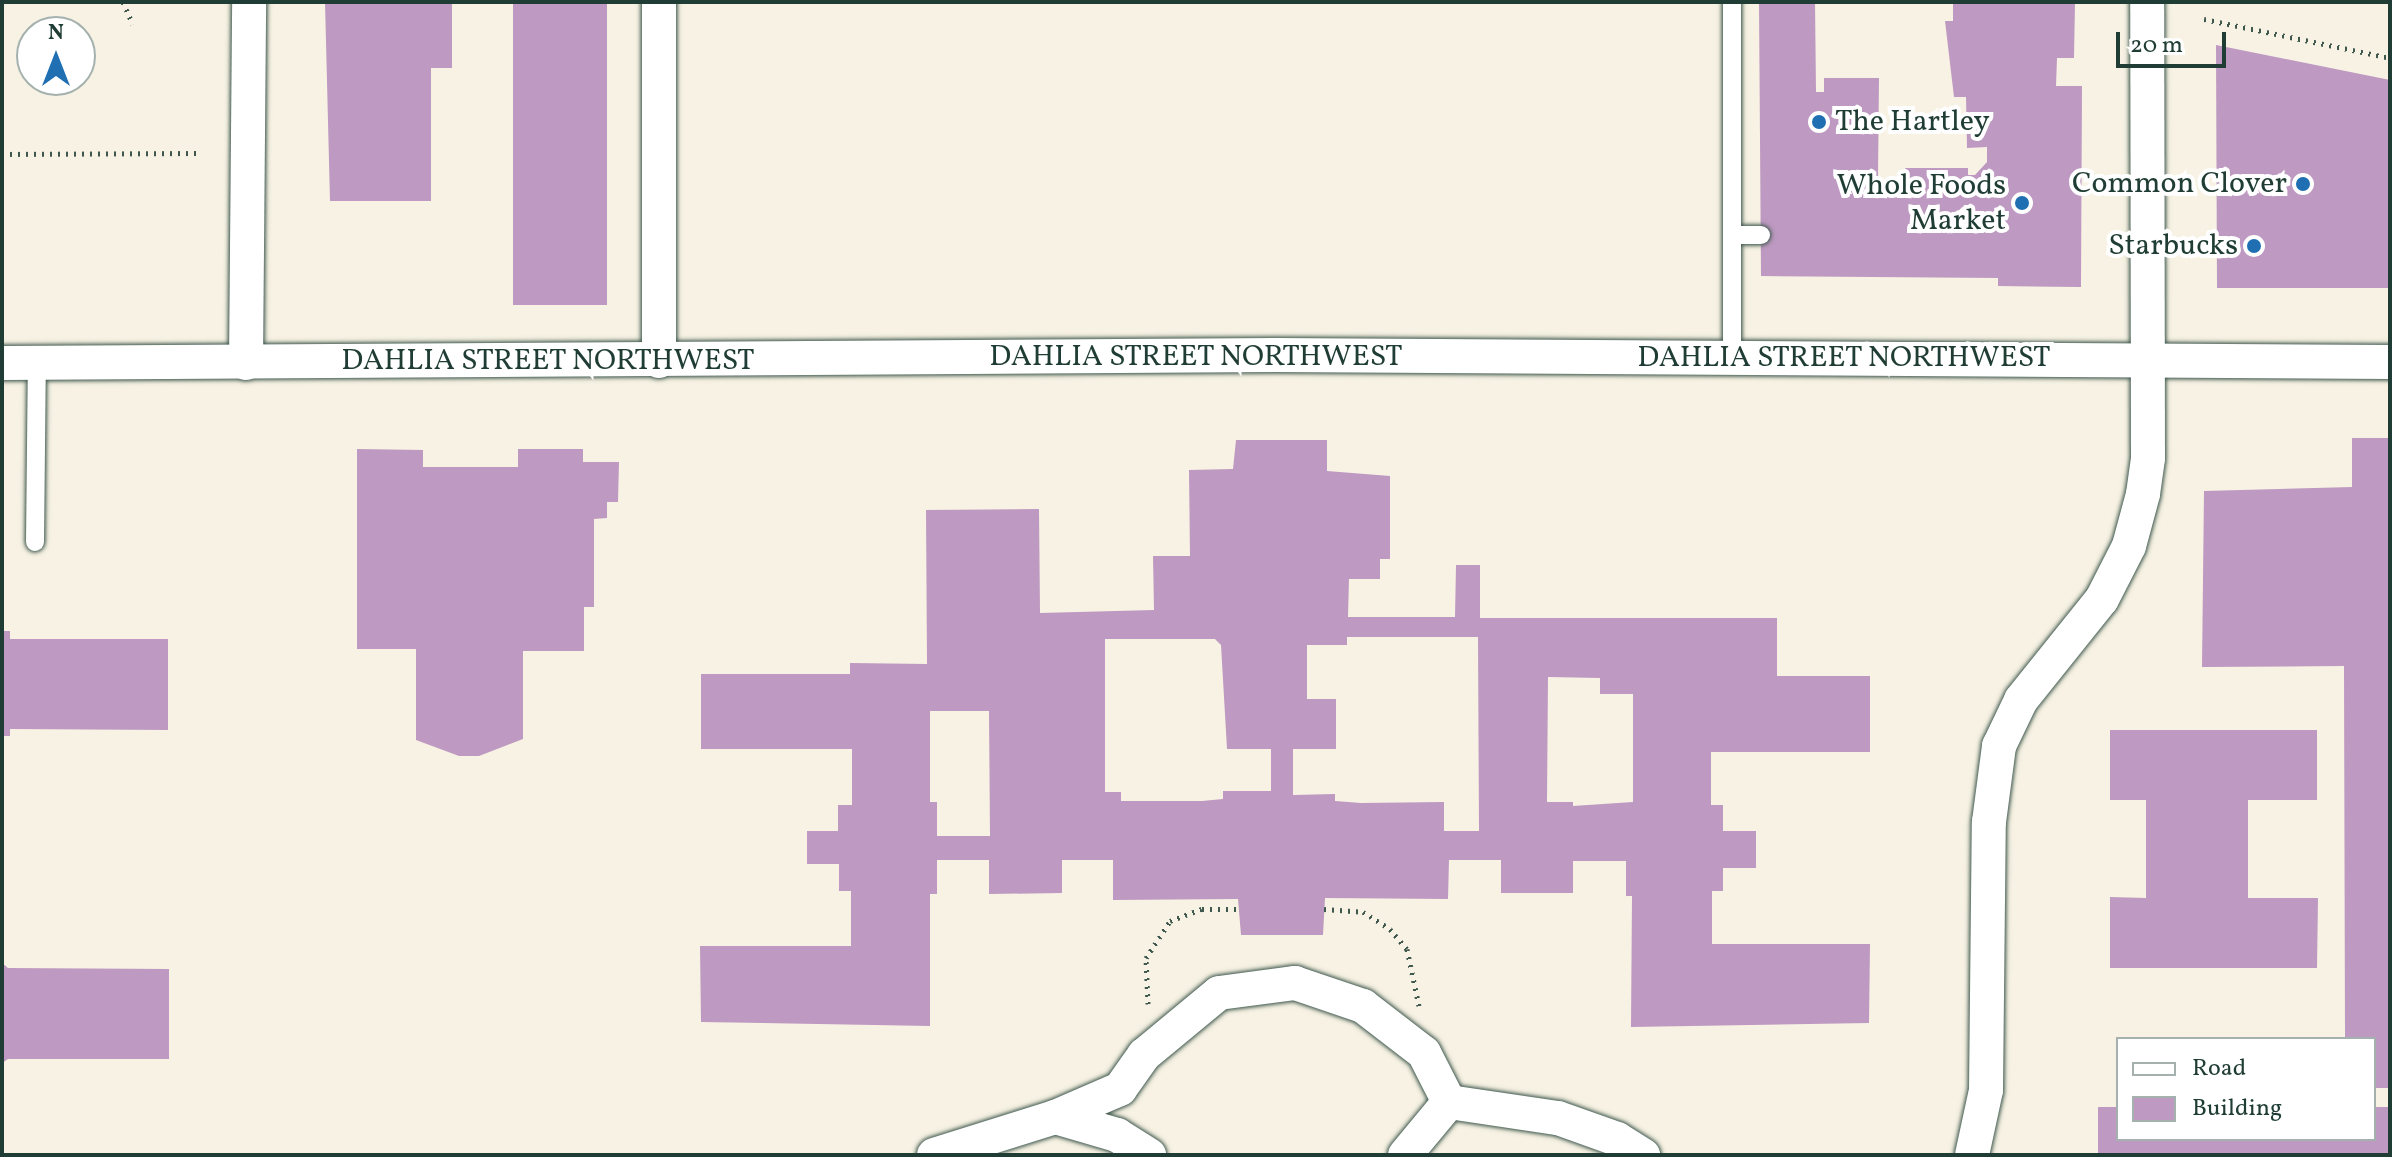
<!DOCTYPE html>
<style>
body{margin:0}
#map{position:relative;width:2392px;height:1157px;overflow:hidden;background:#f7f2e3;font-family:Vollkorn,serif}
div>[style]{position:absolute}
.building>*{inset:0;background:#be99c1;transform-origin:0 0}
.path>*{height:5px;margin-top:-2.5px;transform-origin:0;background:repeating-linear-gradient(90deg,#3f584e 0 2px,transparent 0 8px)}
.roads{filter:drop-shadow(0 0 2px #3f584e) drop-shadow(0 0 2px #3f584e)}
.lane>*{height:18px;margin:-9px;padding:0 9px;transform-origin:9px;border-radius:9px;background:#fff}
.street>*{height:34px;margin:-17px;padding:0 17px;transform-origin:17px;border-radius:17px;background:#fff}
.dots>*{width:22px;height:22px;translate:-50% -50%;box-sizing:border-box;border:4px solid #fff;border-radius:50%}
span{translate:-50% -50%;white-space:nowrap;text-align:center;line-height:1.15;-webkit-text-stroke:8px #fff;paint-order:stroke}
.poi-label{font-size:30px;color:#1f3d34}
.left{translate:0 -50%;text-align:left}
.right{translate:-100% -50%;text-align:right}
.street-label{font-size:30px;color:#1f3d34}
.frame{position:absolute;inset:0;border:4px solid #1f3d34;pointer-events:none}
.legend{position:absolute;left:2116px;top:1037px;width:260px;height:104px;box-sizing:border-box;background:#fff;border:2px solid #a5b1ae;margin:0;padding:10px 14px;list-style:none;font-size:24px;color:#1f3d34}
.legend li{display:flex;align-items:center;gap:16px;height:40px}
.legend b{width:40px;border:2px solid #a5b1ae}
.north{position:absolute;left:16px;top:16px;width:80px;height:80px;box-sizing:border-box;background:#fff;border:2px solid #a5b1ae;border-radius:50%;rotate:0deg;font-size:22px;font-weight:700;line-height:32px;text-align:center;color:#1f3d34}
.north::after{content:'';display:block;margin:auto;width:28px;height:36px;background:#1f6fb2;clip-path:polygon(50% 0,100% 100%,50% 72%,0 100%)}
.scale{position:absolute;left:2116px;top:32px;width:110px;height:36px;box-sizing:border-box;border:4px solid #1f3d34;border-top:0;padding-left:10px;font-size:24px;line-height:28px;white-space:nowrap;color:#1f3d34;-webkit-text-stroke:6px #fff;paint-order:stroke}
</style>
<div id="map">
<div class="building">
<div style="clip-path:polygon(325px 2px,452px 2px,452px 68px,431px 68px,431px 201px,330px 201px)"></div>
<div style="left:513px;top:2px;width:94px;height:303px"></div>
<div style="clip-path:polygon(1759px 2px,1815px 2px,1816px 92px,1824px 92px,1824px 78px,1879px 78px,1878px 179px,1890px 190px,1905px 190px,1905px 168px,1968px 168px,1968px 175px,1975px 175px,1987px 162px,1987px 147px,1967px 148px,1966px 97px,1954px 97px,1945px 21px,1953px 21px,1953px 2px,2075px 2px,2074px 58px,2057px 58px,2056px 86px,2082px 86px,2081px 287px,1998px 286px,1998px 278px,1761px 276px)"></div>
<div style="clip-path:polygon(2216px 45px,2390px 80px,2390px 288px,2217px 288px)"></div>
<div style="clip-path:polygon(2352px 438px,2390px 438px,2390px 1088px,2374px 1088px,2374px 1039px,2345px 1039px,2344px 666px,2202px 667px,2204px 491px,2352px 487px)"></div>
<div style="clip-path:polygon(evenodd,1236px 440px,1327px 440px,1327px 471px,1390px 476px,1390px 559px,1380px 559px,1380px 579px,1349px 579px,1348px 617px,1455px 617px,1456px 565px,1480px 565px,1480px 618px,1777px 618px,1777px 676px,1870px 676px,1870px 752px,1711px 752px,1711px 805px,1723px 805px,1723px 831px,1756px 831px,1756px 868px,1723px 868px,1723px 891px,1712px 891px,1712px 944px,1870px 944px,1869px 1023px,1631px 1027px,1632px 896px,1626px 896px,1626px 861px,1573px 861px,1573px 893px,1501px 893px,1501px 860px,1449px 860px,1448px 899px,1325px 898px,1323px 935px,1241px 935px,1238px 899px,1113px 900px,1113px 860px,1062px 860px,1062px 893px,989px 894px,989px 860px,937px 860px,937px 894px,930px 894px,930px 1026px,701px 1022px,700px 946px,851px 946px,851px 891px,839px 891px,839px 864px,807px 864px,807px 831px,838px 831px,838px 805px,852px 805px,852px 749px,701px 749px,701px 674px,850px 674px,850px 663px,927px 664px,926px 510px,1039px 509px,1040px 613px,1154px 610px,1153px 556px,1190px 556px,1189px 470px,1233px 469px,1236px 440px,1347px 637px,1478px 637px,1479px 831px,1444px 831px,1444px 802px,1361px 803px,1335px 801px,1335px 794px,1293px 795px,1293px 749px,1336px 749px,1336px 699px,1307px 699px,1307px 645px,1347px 645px,1347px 637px,1236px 440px,1105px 639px,1215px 639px,1221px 645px,1227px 749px,1271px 749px,1271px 791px,1223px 791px,1223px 799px,1202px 801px,1121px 801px,1121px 792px,1105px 792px,1105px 639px,1236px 440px,1548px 677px,1600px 678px,1600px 694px,1633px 694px,1633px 802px,1573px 806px,1573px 802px,1547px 802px,1548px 677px,1236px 440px,930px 711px,989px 711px,990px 836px,937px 836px,937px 802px,930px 802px,930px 711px)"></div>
<div style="clip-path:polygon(357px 449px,423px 450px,423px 467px,518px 467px,518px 449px,583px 449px,583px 462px,619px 462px,618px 502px,607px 502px,607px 518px,594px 519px,594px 607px,584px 607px,584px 651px,523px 651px,523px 739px,479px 756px,459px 756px,416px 740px,416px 649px,357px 649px)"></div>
<div style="clip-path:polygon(2px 631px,10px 631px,10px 639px,168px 639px,168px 730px,10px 729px,10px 736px,2px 736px)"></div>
<div style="clip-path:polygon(2110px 730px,2317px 730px,2317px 800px,2248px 800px,2248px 898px,2318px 898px,2317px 968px,2110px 968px,2110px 897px,2146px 898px,2146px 800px,2110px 800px)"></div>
<div style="clip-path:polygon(2px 963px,8px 968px,169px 969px,169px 1059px,8px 1059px,2px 1063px)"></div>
<div style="clip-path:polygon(2098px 1107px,2118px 1107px,2118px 1139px,2374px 1139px,2374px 1107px,2390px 1107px,2390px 1155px,2098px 1155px)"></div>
</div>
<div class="path">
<div style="left:123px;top:2px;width:24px;rotate:66deg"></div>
<div style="left:2204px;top:19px;width:190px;rotate:11.8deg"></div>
<div style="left:2px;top:154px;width:198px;rotate:-0.3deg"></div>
<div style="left:1324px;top:909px;width:39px;rotate:4deg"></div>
<div style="left:1363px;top:912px;width:32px;rotate:32deg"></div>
<div style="left:1390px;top:929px;width:26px;rotate:50deg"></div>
<div style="left:1407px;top:949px;width:58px;rotate:78.1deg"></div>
<div style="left:1148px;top:1004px;width:46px;rotate:-92.5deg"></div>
<div style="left:1146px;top:958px;width:44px;rotate:-57deg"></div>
<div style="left:1170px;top:921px;width:34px;rotate:-21deg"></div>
<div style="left:1202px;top:909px;width:36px"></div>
</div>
<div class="roads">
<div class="lane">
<div style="left:1732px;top:2px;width:356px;rotate:90deg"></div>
<div style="left:1732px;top:235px;width:29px"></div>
<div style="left:35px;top:542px;width:179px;rotate:-89.4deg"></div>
</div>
<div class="street">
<div style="left:659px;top:361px;width:359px;rotate:-90deg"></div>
<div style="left:2px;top:363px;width:1273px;rotate:-0.36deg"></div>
<div style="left:1275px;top:355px;width:1115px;rotate:0.36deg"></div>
<div style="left:246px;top:363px;width:361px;rotate:-89.5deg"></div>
<div style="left:1449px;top:1102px;width:110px;rotate:8.4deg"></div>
<div style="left:1558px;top:1118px;width:63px;rotate:19.6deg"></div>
<div style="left:1617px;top:1139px;width:31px;rotate:32deg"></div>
<div style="left:1055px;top:1117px;width:65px;rotate:16.2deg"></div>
<div style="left:1117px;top:1135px;width:38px;rotate:32deg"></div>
<div style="left:934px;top:1155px;width:127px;rotate:-17.4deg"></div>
<div style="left:1055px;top:1117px;width:71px;rotate:-23.3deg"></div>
<div style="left:1120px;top:1089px;width:42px;rotate:-54.8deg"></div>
<div style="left:1144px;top:1055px;width:97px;rotate:-39.6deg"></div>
<div style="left:1219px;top:993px;width:77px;rotate:-7.5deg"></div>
<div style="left:1295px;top:983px;width:72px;rotate:18.7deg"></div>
<div style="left:1363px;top:1006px;width:77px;rotate:37.6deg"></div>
<div style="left:1424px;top:1053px;width:55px;rotate:63deg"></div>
<div style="left:1405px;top:1155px;width:69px;rotate:-50.3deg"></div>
<div style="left:1972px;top:1155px;width:66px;rotate:-77.8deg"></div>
<div style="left:1986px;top:1090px;width:268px;rotate:-89.4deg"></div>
<div style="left:1989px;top:822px;width:77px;rotate:-82.5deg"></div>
<div style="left:1999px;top:746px;width:51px;rotate:-64.4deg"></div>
<div style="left:2021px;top:700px;width:129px;rotate:-51.3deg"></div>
<div style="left:2102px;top:599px;width:59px;rotate:-63deg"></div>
<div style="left:2129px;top:546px;width:54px;rotate:-74.9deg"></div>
<div style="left:2143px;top:494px;width:36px;rotate:-82deg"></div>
<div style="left:2148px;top:458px;width:456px;rotate:-90.1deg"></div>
</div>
</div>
<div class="dots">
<div style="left:1819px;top:122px;background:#1f6fb2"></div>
<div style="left:2303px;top:184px;background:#1f6fb2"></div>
<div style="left:2022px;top:203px;background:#1f6fb2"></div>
<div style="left:2254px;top:246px;background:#1f6fb2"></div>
</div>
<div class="poi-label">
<span class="left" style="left:1835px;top:122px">The Hartley</span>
<span class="right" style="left:2287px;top:184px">Common Clover</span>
<span class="right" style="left:2006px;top:203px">Whole Foods<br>Market</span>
<span class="right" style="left:2238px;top:246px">Starbucks</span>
</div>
<div class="street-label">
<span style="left:1196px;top:357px">DAHLIA STREET NORTHWEST</span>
<span style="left:1844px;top:358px">DAHLIA STREET NORTHWEST</span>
<span style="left:548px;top:361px">DAHLIA STREET NORTHWEST</span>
</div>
<div class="frame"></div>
<ul class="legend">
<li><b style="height:10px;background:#fff"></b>Road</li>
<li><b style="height:22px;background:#be99c1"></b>Building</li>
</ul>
<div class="north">N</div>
<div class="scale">20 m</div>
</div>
